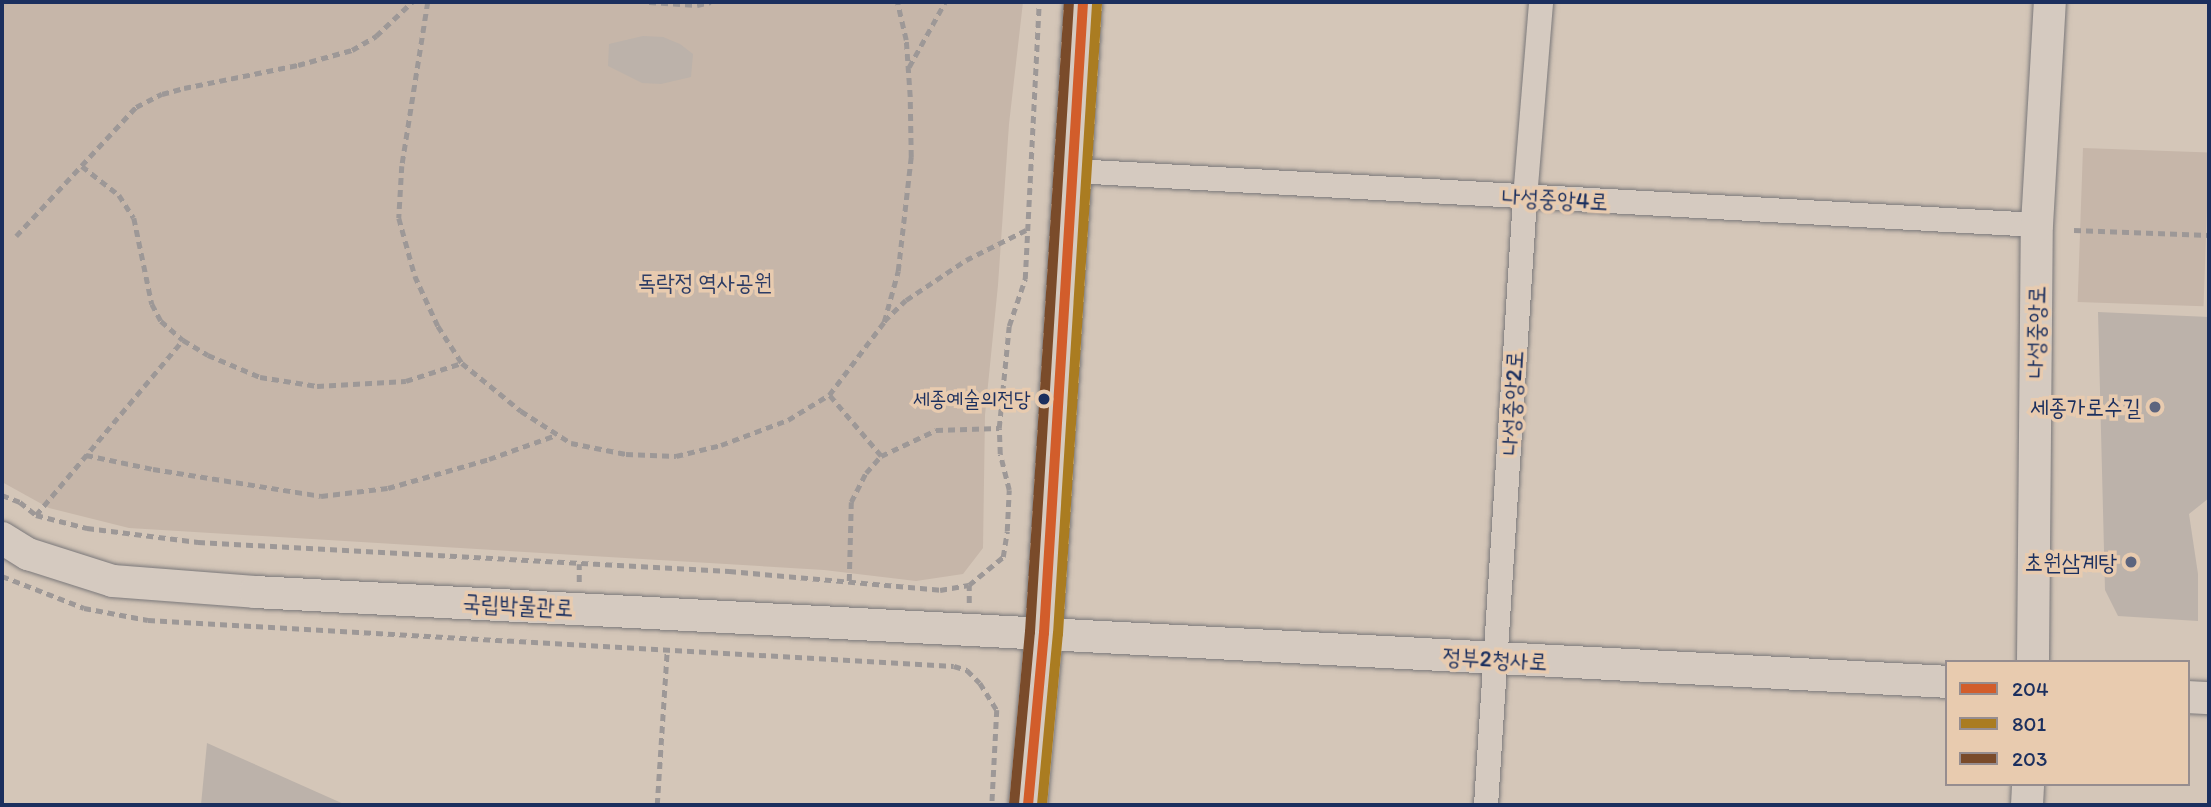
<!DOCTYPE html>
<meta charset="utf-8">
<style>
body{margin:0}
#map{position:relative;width:2211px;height:807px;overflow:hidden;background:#d4c6b8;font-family:Itim,"Poor Story",sans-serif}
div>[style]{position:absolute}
.green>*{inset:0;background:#c6b6a9;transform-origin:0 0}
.building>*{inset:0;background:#bcb2aa}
.path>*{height:4.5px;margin-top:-2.25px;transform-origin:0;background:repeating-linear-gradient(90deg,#9d9897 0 7px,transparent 0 12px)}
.roads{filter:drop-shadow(0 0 2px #7a787a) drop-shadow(0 0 2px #7a787a)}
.minor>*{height:24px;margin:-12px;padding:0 12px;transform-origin:12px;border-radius:12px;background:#d5cac0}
.tertiary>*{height:32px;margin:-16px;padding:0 16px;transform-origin:16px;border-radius:16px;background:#d5cac0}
.primary>*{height:38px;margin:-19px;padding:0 19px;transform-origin:19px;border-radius:19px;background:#d5cac0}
.bus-1>*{height:10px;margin:-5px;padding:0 5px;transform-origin:5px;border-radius:5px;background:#d25d2b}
.bus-2>*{height:10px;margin:-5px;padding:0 5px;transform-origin:5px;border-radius:5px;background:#aa7c21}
.bus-3>*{height:10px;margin:-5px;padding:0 5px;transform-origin:5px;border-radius:5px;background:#7a4b2a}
.dots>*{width:19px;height:19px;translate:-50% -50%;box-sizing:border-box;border:4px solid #e8cbaf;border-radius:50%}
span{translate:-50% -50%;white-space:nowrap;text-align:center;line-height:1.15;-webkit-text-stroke:7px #e8cbaf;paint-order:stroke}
.bus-label{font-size:21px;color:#1b2f5e}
.right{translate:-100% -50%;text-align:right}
.street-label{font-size:23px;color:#1b2f5e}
.park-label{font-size:23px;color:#2c3c65}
.poi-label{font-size:23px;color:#1b2f5e}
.frame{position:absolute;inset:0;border:4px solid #1b2f5e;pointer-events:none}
.legend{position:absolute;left:1945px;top:660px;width:245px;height:126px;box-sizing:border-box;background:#e8cbaf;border:2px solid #968d8f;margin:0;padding:9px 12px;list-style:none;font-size:21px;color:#1b2f5e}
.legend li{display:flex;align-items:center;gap:14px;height:35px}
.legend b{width:35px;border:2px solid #968d8f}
</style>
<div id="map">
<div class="green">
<div style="clip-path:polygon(2px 2px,1023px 2px,1009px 124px,998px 285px,985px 415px,983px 548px,963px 574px,916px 581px,824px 570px,129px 528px,49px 508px,2px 482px)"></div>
<div style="left:2083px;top:148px;width:126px;height:154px;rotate:2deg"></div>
</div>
<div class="building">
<div style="clip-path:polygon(643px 36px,663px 37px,680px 44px,693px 54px,691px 77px,661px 84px,642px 83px,608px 66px,609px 44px)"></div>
<div style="clip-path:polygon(2098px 312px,2209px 317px,2209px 498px,2189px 514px,2198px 574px,2198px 621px,2118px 616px,2105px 590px)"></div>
<div style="clip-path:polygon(207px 743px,346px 805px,201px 805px)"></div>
</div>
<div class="path">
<div style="left:428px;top:2px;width:166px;rotate:99deg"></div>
<div style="left:402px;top:166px;width:52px;rotate:93.3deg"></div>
<div style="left:399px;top:218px;width:60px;rotate:74.6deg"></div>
<div style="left:415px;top:276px;width:55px;rotate:65.3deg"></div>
<div style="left:438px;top:326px;width:44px;rotate:57deg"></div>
<div style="left:462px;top:363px;width:76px;rotate:39.1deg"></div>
<div style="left:521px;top:411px;width:59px;rotate:32.6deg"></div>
<div style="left:571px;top:443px;width:56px;rotate:11.3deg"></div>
<div style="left:626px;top:454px;width:50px;rotate:2.3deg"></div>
<div style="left:676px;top:456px;width:46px;rotate:-13.7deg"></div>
<div style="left:721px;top:445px;width:72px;rotate:-20.5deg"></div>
<div style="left:788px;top:420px;width:48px;rotate:-31.4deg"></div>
<div style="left:649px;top:2px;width:48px;rotate:3.6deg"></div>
<div style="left:697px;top:5px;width:14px;rotate:-12deg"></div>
<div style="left:909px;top:67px;width:74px;rotate:-61deg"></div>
<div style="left:82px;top:166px;width:47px;rotate:38.1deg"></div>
<div style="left:119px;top:195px;width:27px;rotate:57deg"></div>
<div style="left:134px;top:218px;width:88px;rotate:78.2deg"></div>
<div style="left:152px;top:304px;width:19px;rotate:62deg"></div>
<div style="left:161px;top:321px;width:29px;rotate:41deg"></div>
<div style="left:2074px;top:230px;width:135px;rotate:2.1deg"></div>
<div style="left:16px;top:236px;width:176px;rotate:-47.1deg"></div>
<div style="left:136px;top:107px;width:29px;rotate:-27deg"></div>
<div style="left:162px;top:94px;width:23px;rotate:-15deg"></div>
<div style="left:184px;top:88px;width:116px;rotate:-11.4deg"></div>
<div style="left:298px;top:65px;width:56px;rotate:-15.5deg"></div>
<div style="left:352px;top:50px;width:28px;rotate:-30deg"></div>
<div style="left:376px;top:36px;width:50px;rotate:-43.4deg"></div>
<div style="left:884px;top:321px;width:30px;rotate:-44deg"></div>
<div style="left:906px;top:300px;width:72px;rotate:-33.7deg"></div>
<div style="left:966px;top:260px;width:67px;rotate:-26.6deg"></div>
<div style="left:86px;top:455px;width:68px;rotate:11.8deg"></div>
<div style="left:153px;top:469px;width:170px;rotate:9.1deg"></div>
<div style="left:321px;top:496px;width:67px;rotate:-6.8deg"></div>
<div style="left:388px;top:488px;width:105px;rotate:-16deg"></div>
<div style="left:489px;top:459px;width:71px;rotate:-19.7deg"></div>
<div style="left:881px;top:456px;width:80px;rotate:-130.4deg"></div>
<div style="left:829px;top:395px;width:91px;rotate:-53deg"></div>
<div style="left:884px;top:322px;width:53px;rotate:-74.6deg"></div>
<div style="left:898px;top:271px;width:115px;rotate:-83.5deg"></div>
<div style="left:911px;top:157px;width:60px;rotate:-91deg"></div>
<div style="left:910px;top:97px;width:57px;rotate:-94deg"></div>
<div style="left:906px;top:40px;width:39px;rotate:-103deg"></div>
<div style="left:2px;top:495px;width:19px;rotate:21deg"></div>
<div style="left:20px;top:502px;width:21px;rotate:39deg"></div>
<div style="left:36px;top:515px;width:53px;rotate:14.3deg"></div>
<div style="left:87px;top:528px;width:112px;rotate:7.2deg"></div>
<div style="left:198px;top:542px;width:532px;rotate:3.13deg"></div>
<div style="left:729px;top:571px;width:212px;rotate:5.1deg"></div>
<div style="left:940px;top:590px;width:29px;rotate:-10deg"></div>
<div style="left:969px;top:585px;width:44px;rotate:-39.5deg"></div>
<div style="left:1003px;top:557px;width:26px;rotate:-81deg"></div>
<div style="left:1007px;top:531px;width:41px;rotate:-87.2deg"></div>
<div style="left:1009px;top:490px;width:37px;rotate:-104deg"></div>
<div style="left:1000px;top:454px;width:26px;rotate:-92deg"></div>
<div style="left:999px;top:428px;width:102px;rotate:-84.4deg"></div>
<div style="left:1009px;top:326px;width:50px;rotate:-71.2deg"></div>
<div style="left:1025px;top:279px;width:277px;rotate:-87.1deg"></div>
<div style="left:36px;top:515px;width:229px;rotate:-50deg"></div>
<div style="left:183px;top:340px;width:29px;rotate:31deg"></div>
<div style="left:208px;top:355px;width:56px;rotate:22.9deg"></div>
<div style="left:260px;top:377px;width:58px;rotate:9deg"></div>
<div style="left:317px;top:386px;width:89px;rotate:-3.2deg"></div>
<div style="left:406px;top:381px;width:59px;rotate:-17.8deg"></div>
<div style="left:2px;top:576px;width:88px;rotate:21.3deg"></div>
<div style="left:84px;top:608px;width:65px;rotate:10.6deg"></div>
<div style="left:148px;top:620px;width:807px;rotate:3.27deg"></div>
<div style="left:954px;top:666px;width:14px;rotate:17deg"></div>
<div style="left:967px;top:670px;width:18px;rotate:45deg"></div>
<div style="left:980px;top:683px;width:32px;rotate:58deg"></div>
<div style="left:997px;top:710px;width:95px;rotate:93deg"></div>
<div style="left:849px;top:581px;width:79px;rotate:-88.5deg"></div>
<div style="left:851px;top:502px;width:33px;rotate:-63deg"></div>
<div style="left:866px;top:473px;width:23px;rotate:-49deg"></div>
<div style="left:881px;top:456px;width:61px;rotate:-25.3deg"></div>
<div style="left:936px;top:430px;width:63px;rotate:-1.8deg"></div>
<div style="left:579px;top:582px;width:18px;rotate:-90deg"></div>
<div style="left:969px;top:603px;width:18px;rotate:-90deg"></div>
<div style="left:657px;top:805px;width:154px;rotate:-86.3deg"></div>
</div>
<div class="roads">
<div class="minor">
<div style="left:1074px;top:171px;width:965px;rotate:3.21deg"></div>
<div style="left:1486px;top:805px;width:608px;rotate:-86.32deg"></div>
<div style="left:1525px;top:198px;width:197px;rotate:-85.3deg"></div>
</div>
<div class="tertiary">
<div style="left:2px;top:538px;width:31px;rotate:32deg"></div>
<div style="left:28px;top:554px;width:89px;rotate:17.6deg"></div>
<div style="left:113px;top:581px;width:142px;rotate:4.4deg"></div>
<div style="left:255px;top:592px;width:1694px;rotate:3.04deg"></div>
<div style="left:2033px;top:662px;width:437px;rotate:-89.5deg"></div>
<div style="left:2037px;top:225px;width:223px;rotate:-86.7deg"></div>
<div style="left:2188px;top:697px;width:21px;rotate:3deg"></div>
<div style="left:2027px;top:805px;width:21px;rotate:-87deg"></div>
</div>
<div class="primary">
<div style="left:1028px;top:805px;width:173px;rotate:-84.7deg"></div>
<div style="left:1044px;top:633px;width:632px;rotate:-86.46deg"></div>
</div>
</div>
<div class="bus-1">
<div style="left:1028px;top:805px;width:173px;rotate:-84.7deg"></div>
<div style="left:1044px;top:633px;width:632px;rotate:-86.46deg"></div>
</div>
<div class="bus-2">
<div style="left:1042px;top:805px;width:172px;rotate:-84.7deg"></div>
<div style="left:1058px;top:634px;width:632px;rotate:-86.46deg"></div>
</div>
<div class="bus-3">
<div style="left:1014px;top:804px;width:173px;rotate:-84.7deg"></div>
<div style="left:1030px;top:632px;width:631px;rotate:-86.46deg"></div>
</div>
<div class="dots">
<div style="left:1044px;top:399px;background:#1b2f5e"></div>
<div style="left:2155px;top:407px;background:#5c647e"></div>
<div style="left:2131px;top:562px;background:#5c647e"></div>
</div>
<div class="bus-label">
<span class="right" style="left:1031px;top:399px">세종예술의전당</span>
</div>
<div class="street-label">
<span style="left:1555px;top:199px;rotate:3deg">나성중앙4로</span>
<span style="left:2036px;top:332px;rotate:-89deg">나성중앙로</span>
<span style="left:1512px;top:403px;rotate:-87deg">나성중앙2로</span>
<span style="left:518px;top:605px;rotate:3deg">국립박물관로</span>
<span style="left:1495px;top:659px;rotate:3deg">정부2청사로</span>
</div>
<div class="park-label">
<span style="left:705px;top:282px">독락정 역사공원</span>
</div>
<div class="poi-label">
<span class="right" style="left:2141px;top:407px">세종가로수길</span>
<span class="right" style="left:2117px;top:562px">초원삼계탕</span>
</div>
<div class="frame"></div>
<ul class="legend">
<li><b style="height:9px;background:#d25d2b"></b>204</li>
<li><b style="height:9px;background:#aa7c21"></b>801</li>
<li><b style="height:9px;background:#7a4b2a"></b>203</li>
</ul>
</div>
